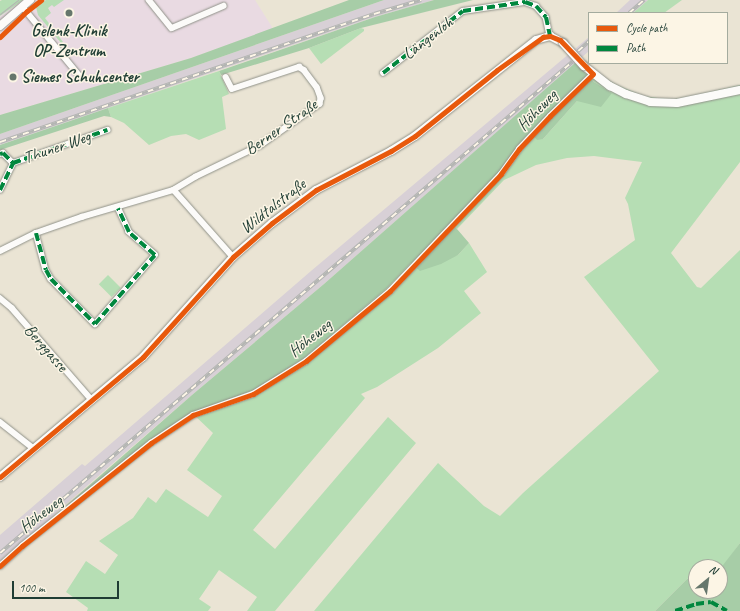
<!DOCTYPE html>
<meta charset="utf-8">
<style>
body{margin:0}
#map{position:relative;width:740px;height:611px;overflow:hidden;background:#eae4d4;font-family:Caveat,sans-serif}
div>[style]{position:absolute}
.built>*{inset:0;background:#e9dae2}
.industrial>*{inset:0;background:#d8d0d6}
.green>*{inset:0;background:#b6deb4;transform-origin:0 0}
.forest>*{inset:0;background:#a7cda7}
.roads{filter:drop-shadow(0 0 1px #909289) drop-shadow(0 0 1px #909289)}
.street>*{height:5.5px;margin:-2.75px;padding:0 2.75px;transform-origin:2.75px;border-radius:2.75px;background:#fcfbf9}
.secondary>*{height:8px;margin:-4px;padding:0 4px;transform-origin:4px;border-radius:4px;background:#fcfbf9}
.tram>*{height:1px;margin:-0.5px;padding:0 0.5px;transform-origin:0.5px;border-radius:0.5px;background:#b3b5b2}
.rail>*{height:3.5px;margin-top:-1.75px;transform-origin:0;background:repeating-linear-gradient(90deg,#fcf5e5 0 6px,#b3b5b2 0 12px);box-sizing:border-box;border-block:1px solid #b3b5b2}
.bridges{filter:drop-shadow(0 0 1px #909289) drop-shadow(0 0 1px #909289)}
.secondary-bridge>*{height:8px;margin:-4px;padding:0 4px;transform-origin:4px;border-radius:4px;background:#fcfbf9}
.quiet>*{height:4px;margin-top:-2px;transform-origin:0;background:repeating-linear-gradient(90deg,#00873e 0 8px,transparent 0 12px)}
.cycleway>*{height:5px;margin:-2.5px;padding:0 2.5px;transform-origin:2.5px;border-radius:2.5px;background:#e8590c}
.dots>*{width:11px;height:11px;translate:-50% -50%;box-sizing:border-box;border:2px solid #fcf5e5;border-radius:50%}
span{translate:-50% -50%;white-space:nowrap;text-align:center;line-height:1.15;-webkit-text-stroke:3px #fcf5e5;paint-order:stroke}
.poi-label{font-size:17px;color:#1f3d34;font-weight:700}
.left{translate:0 -50%;text-align:left}
.street-label{font-size:17px;color:#1f3d34}
.legend{position:absolute;left:588px;top:12px;width:140px;height:52px;box-sizing:border-box;background:#fcf5e5;border:1px solid #a4ab9e;margin:0;padding:5px 7px;list-style:none;font-size:12px;color:#1f3d34}
.legend li{display:flex;align-items:center;gap:8px;height:20px}
.legend b{width:20px;border:1px solid #a4ab9e}
.north{position:absolute;left:688px;top:559px;width:40px;height:40px;box-sizing:border-box;background:#fcf5e5;border:1px solid #a4ab9e;border-radius:50%;rotate:29deg;font-size:11px;font-weight:700;line-height:16px;text-align:center;color:#1f3d34}
.north::after{content:'';display:block;margin:auto;width:14px;height:18px;background:#66776c;clip-path:polygon(50% 0,100% 100%,50% 72%,0 100%)}
.scale{position:absolute;left:12px;top:581px;width:107px;height:18px;box-sizing:border-box;border:2px solid #1f3d34;border-top:0;padding-left:5px;font-size:12px;line-height:14px;white-space:nowrap;color:#1f3d34;-webkit-text-stroke:3px #fcf5e5;paint-order:stroke}
</style>
<div id="map">
<div class="built">
<div style="clip-path:polygon(23px 0,255px 0,272px 27px,272px 29px,191px 58px,0 115px,0 16px)"></div>
</div>
<div class="industrial">
<div style="clip-path:polygon(384px 0,434px 0,375px 17px,0 145px,0 134px)"></div>
<div style="clip-path:polygon(630px 0,648px 0,633px 13px,616px 13px)"></div>
<div style="clip-path:polygon(589px 37px,589px 51px,324px 284px,192px 395px,59px 510px,46px 525px,16px 547px,0 562px,0 535px,82px 464px,85px 466px,311px 271px)"></div>
</div>
<div class="green">
<div style="clip-path:polygon(2px 0,23px 0,0 16px,0 1px)"></div>
<div style="clip-path:polygon(46px 0,64px 0,54px 7px,52px 5px,48px 8px,51px 13px,45px 18px,63px 42px,61px 43px,38px 15px,36px 7px)"></div>
<div style="clip-path:polygon(648px 0,682px 0,664px 13px,633px 13px)"></div>
<div style="clip-path:polygon(361px 28px,364px 29px,364px 31px,321px 64px,309px 48px)"></div>
<div style="clip-path:polygon(587px 63px,597px 73px,617px 85px,644px 96px,658px 98px,674px 99px,691px 96px,740px 85px,740px 162px,671px 253px,697px 287px,701px 288px,740px 250px,740px 543px,722px 568px,720px 569px,720px 567px,696px 567px,696px 576px,687px 579px,655px 611px,314px 611px,438px 463px,484px 506px,500px 516px,523px 493px,659px 371px,584px 277px,635px 240px,628px 204px,625px 198px,642px 162px,594px 156px,567px 158px,536px 165px,504px 180px,457px 229px,451px 222px,499px 172px,531px 133px,543px 139px,577px 101px,612px 93px,594px 82px,580px 69px)"></div>
<div style="clip-path:polygon(219px 71px,229px 94px,222px 97px,226px 129px,199px 140px,186px 134px,171px 136px,149px 145px,124px 123px,111px 117px,108px 108px)"></div>
<div style="clip-path:polygon(469px 243px,487px 272px,464px 291px,481px 313px,438px 348px,377px 387px,361px 394px,365px 398px,253px 530px,275px 549px,388px 417px,416px 443px,275px 611px,247px 611px,257px 597px,219px 570px,199px 599px,211px 607px,208px 611px,87px 611px,88px 608px,66px 592px,86px 561px,105px 574px,118px 555px,99px 541px,133px 518px,148px 497px,156px 503px,166px 489px,208px 517px,222px 496px,187px 470px,213px 433px,192px 413px,254px 391px,303px 359px,387px 288px,411px 263px,458px 255px)"></div>
<div style="left:108px;top:275px;width:18px;height:13px;rotate:45deg"></div>
</div>
<div class="forest">
<div style="clip-path:polygon(349px 0,384px 0,0 134px,0 115px,191px 58px)"></div>
<div style="clip-path:polygon(434px 0,473px 0,361px 28px,309px 48px,221px 75px,219px 71px,375px 17px)"></div>
<div style="clip-path:polygon(575px 63px,594px 82px,612px 93px,601px 107px,577px 101px,543px 139px,537px 140px,531px 133px,499px 172px,451px 222px,469px 243px,458px 255px,441px 264px,420px 271px,411px 263px,387px 288px,303px 359px,254px 391px,192px 413px,149px 442px,60px 511px,192px 395px,324px 284px)"></div>
<div style="clip-path:polygon(108px 108px,111px 117px,104px 116px,0 150px,0 145px)"></div>
<div style="clip-path:polygon(740px 543px,740px 611px,655px 611px,687px 579px,696px 576px,696px 591px,720px 591px,720px 569px)"></div>
</div>
<div class="roads">
<div class="street">
<div style="left:149px;top:0;width:36px;rotate:51deg"></div>
<div style="left:172px;top:28px;width:56px;rotate:-23.3deg"></div>
<div style="left:22px;top:6px;width:91px;rotate:50.4deg"></div>
<div style="left:383px;top:73px;width:101px;rotate:-37.8deg"></div>
<div style="left:463px;top:11px;width:63px;rotate:-8.3deg"></div>
<div style="left:525px;top:2px;width:12px;rotate:20deg"></div>
<div style="left:536px;top:6px;width:15px;rotate:48deg"></div>
<div style="left:546px;top:17px;width:19px;rotate:78deg"></div>
<div style="left:226px;top:77px;width:13px;rotate:63deg"></div>
<div style="left:232px;top:89px;width:71px;rotate:-18.2deg"></div>
<div style="left:299px;top:67px;width:6px;rotate:31deg"></div>
<div style="left:304px;top:70px;width:21px;rotate:53deg"></div>
<div style="left:317px;top:87px;width:12px;rotate:70deg"></div>
<div style="left:321px;top:98px;width:6px;rotate:99deg"></div>
<div style="left:320px;top:104px;width:73px;rotate:145deg"></div>
<div style="left:260px;top:146px;width:71px;rotate:154.2deg"></div>
<div style="left:196px;top:177px;width:26px;rotate:149deg"></div>
<div style="left:174px;top:190px;width:89px;rotate:48.6deg"></div>
<div style="left:0;top:154px;width:3px;rotate:-18deg"></div>
<div style="left:3px;top:153px;width:14px;rotate:45deg"></div>
<div style="left:0;top:190px;width:30px;rotate:-64deg"></div>
<div style="left:13px;top:163px;width:100px;rotate:-19.3deg"></div>
<div style="left:36px;top:233px;width:38px;rotate:75deg"></div>
<div style="left:46px;top:270px;width:10px;rotate:61deg"></div>
<div style="left:51px;top:279px;width:63px;rotate:45.6deg"></div>
<div style="left:95px;top:324px;width:91px;rotate:-49deg"></div>
<div style="left:155px;top:255px;width:35px;rotate:-139deg"></div>
<div style="left:129px;top:232px;width:26px;rotate:-115deg"></div>
<div style="left:0;top:251px;width:40px;rotate:-26.6deg"></div>
<div style="left:36px;top:233px;width:49px;rotate:-19.2deg"></div>
<div style="left:82px;top:217px;width:96px;rotate:-16.4deg"></div>
<div style="left:0;top:298px;width:16px;rotate:40deg"></div>
<div style="left:12px;top:308px;width:121px;rotate:49deg"></div>
<div style="left:0;top:422px;width:42px;rotate:38.2deg"></div>
<div style="left:0;top:566px;width:30px;rotate:-42deg"></div>
<div style="left:22px;top:546px;width:165px;rotate:-38.6deg"></div>
<div style="left:151px;top:443px;width:50px;rotate:-33.7deg"></div>
<div style="left:193px;top:415px;width:64px;rotate:-19.3deg"></div>
<div style="left:253px;top:394px;width:62px;rotate:-31.9deg"></div>
<div style="left:306px;top:361px;width:109px;rotate:-39.8deg"></div>
<div style="left:390px;top:291px;width:161px;rotate:-46.5deg"></div>
<div style="left:501px;top:174px;width:31px;rotate:-54deg"></div>
<div style="left:519px;top:149px;width:45px;rotate:-46.8deg"></div>
<div style="left:550px;top:116px;width:60px;rotate:-44.3deg"></div>
</div>
<div class="secondary">
<div style="left:0;top:26px;width:40px;rotate:-41deg"></div>
<div style="left:584px;top:66px;width:33px;rotate:38deg"></div>
<div style="left:610px;top:86px;width:18px;rotate:27deg"></div>
<div style="left:626px;top:94px;width:25px;rotate:18deg"></div>
<div style="left:650px;top:102px;width:27px;rotate:2deg"></div>
<div style="left:677px;top:103px;width:64px;rotate:-11.7deg"></div>
<div style="left:0;top:477px;width:187px;rotate:-40deg"></div>
<div style="left:143px;top:357px;width:135px;rotate:-48deg"></div>
<div style="left:233px;top:257px;width:52px;rotate:-41.1deg"></div>
<div style="left:272px;top:223px;width:55px;rotate:-36.9deg"></div>
<div style="left:316px;top:190px;width:85px;rotate:-27.5deg"></div>
<div style="left:391px;top:151px;width:28px;rotate:-32deg"></div>
<div style="left:415px;top:136px;width:154px;rotate:-38.4deg"></div>
<div style="left:536px;top:40px;width:15px;rotate:-16deg"></div>
<div style="left:550px;top:36px;width:15px;rotate:28deg"></div>
</div>
</div>
<div class="tram">
<div style="left:0;top:14px;width:23px;rotate:-38deg"></div>
</div>
<div class="rail">
<div style="left:629px;top:13px;width:20px;rotate:-41deg"></div>
<div style="left:578px;top:51px;width:15px;rotate:-42deg"></div>
<div style="left:0;top:142px;width:395px;rotate:-18.9deg"></div>
<div style="left:374px;top:14px;width:49px;rotate:-16.6deg"></div>
<div style="left:0;top:553px;width:754px;rotate:-40.64deg"></div>
</div>
<div class="bridges">
<div class="secondary-bridge">
<div style="left:563px;top:43px;width:31px;rotate:48deg"></div>
</div>
</div>
<div class="quiet">
<div style="left:383px;top:73px;width:101px;rotate:-37.8deg"></div>
<div style="left:463px;top:11px;width:63px;rotate:-8.3deg"></div>
<div style="left:525px;top:2px;width:12px;rotate:20deg"></div>
<div style="left:536px;top:6px;width:15px;rotate:48deg"></div>
<div style="left:546px;top:17px;width:19px;rotate:78deg"></div>
<div style="left:0;top:154px;width:3px;rotate:-18deg"></div>
<div style="left:3px;top:153px;width:14px;rotate:45deg"></div>
<div style="left:0;top:190px;width:30px;rotate:-64deg"></div>
<div style="left:13px;top:163px;width:100px;rotate:-19.3deg"></div>
<div style="left:36px;top:233px;width:38px;rotate:75deg"></div>
<div style="left:46px;top:270px;width:10px;rotate:61deg"></div>
<div style="left:51px;top:279px;width:63px;rotate:45.6deg"></div>
<div style="left:95px;top:324px;width:91px;rotate:-49deg"></div>
<div style="left:155px;top:255px;width:35px;rotate:-139deg"></div>
<div style="left:129px;top:232px;width:26px;rotate:-115deg"></div>
<div style="left:675px;top:611px;width:22px;rotate:-18deg"></div>
<div style="left:696px;top:604px;width:15px;rotate:-8deg"></div>
<div style="left:711px;top:602px;width:18px;rotate:29deg"></div>
</div>
<div class="cycleway">
<div style="left:0;top:37px;width:37px;rotate:-44deg"></div>
<div style="left:27px;top:11px;width:18px;rotate:-38deg"></div>
<div style="left:0;top:477px;width:187px;rotate:-40deg"></div>
<div style="left:143px;top:357px;width:135px;rotate:-48deg"></div>
<div style="left:233px;top:257px;width:52px;rotate:-41.1deg"></div>
<div style="left:272px;top:223px;width:55px;rotate:-36.9deg"></div>
<div style="left:316px;top:190px;width:85px;rotate:-27.5deg"></div>
<div style="left:391px;top:151px;width:28px;rotate:-32deg"></div>
<div style="left:415px;top:136px;width:105px;rotate:-38.8deg"></div>
<div style="left:497px;top:70px;width:57px;rotate:-35.7deg"></div>
<div style="left:543px;top:37px;width:7px;rotate:-8deg"></div>
<div style="left:550px;top:36px;width:11px;rotate:22deg"></div>
<div style="left:560px;top:40px;width:47px;rotate:45.9deg"></div>
<div style="left:593px;top:74px;width:60px;rotate:135.7deg"></div>
<div style="left:550px;top:116px;width:45px;rotate:133.2deg"></div>
<div style="left:519px;top:149px;width:31px;rotate:126deg"></div>
<div style="left:501px;top:174px;width:161px;rotate:133.5deg"></div>
<div style="left:390px;top:291px;width:109px;rotate:140.2deg"></div>
<div style="left:306px;top:361px;width:62px;rotate:148.1deg"></div>
<div style="left:253px;top:394px;width:64px;rotate:160.7deg"></div>
<div style="left:193px;top:415px;width:50px;rotate:146.3deg"></div>
<div style="left:151px;top:443px;width:165px;rotate:141.4deg"></div>
<div style="left:22px;top:546px;width:30px;rotate:138deg"></div>
</div>
<div class="dots">
<div style="left:69px;top:13px;background:#66776c"></div>
<div style="left:13px;top:77px;background:#66776c"></div>
</div>
<div class="poi-label">
<span style="left:69px;top:41px">Gelenk-Klinik<br>OP-Zentrum</span>
<span class="left" style="left:21px;top:77px">Siemes Schuhcenter</span>
</div>
<div class="street-label">
<span style="left:428px;top:38px;rotate:-38deg">Längenloh</span>
<span style="left:537px;top:110px;rotate:-46deg">Höheweg</span>
<span style="left:281px;top:127px;rotate:-35deg">Berner Straße</span>
<span style="left:57px;top:147px;rotate:-19deg">Thuner Weg</span>
<span style="left:273px;top:206px;rotate:-38deg">Wildtalstraße</span>
<span style="left:310px;top:338px;rotate:-39deg">Höheweg</span>
<span style="left:46px;top:348px;rotate:49deg">Berggasse</span>
<span style="left:41px;top:514px;rotate:-38deg">Höheweg</span>
</div>
<ul class="legend">
<li><b style="height:5px;background:#e8590c"></b>Cycle path</li>
<li><b style="height:5px;background:#00873e"></b>Path</li>
</ul>
<div class="north">N</div>
<div class="scale">100 m</div>
</div>
